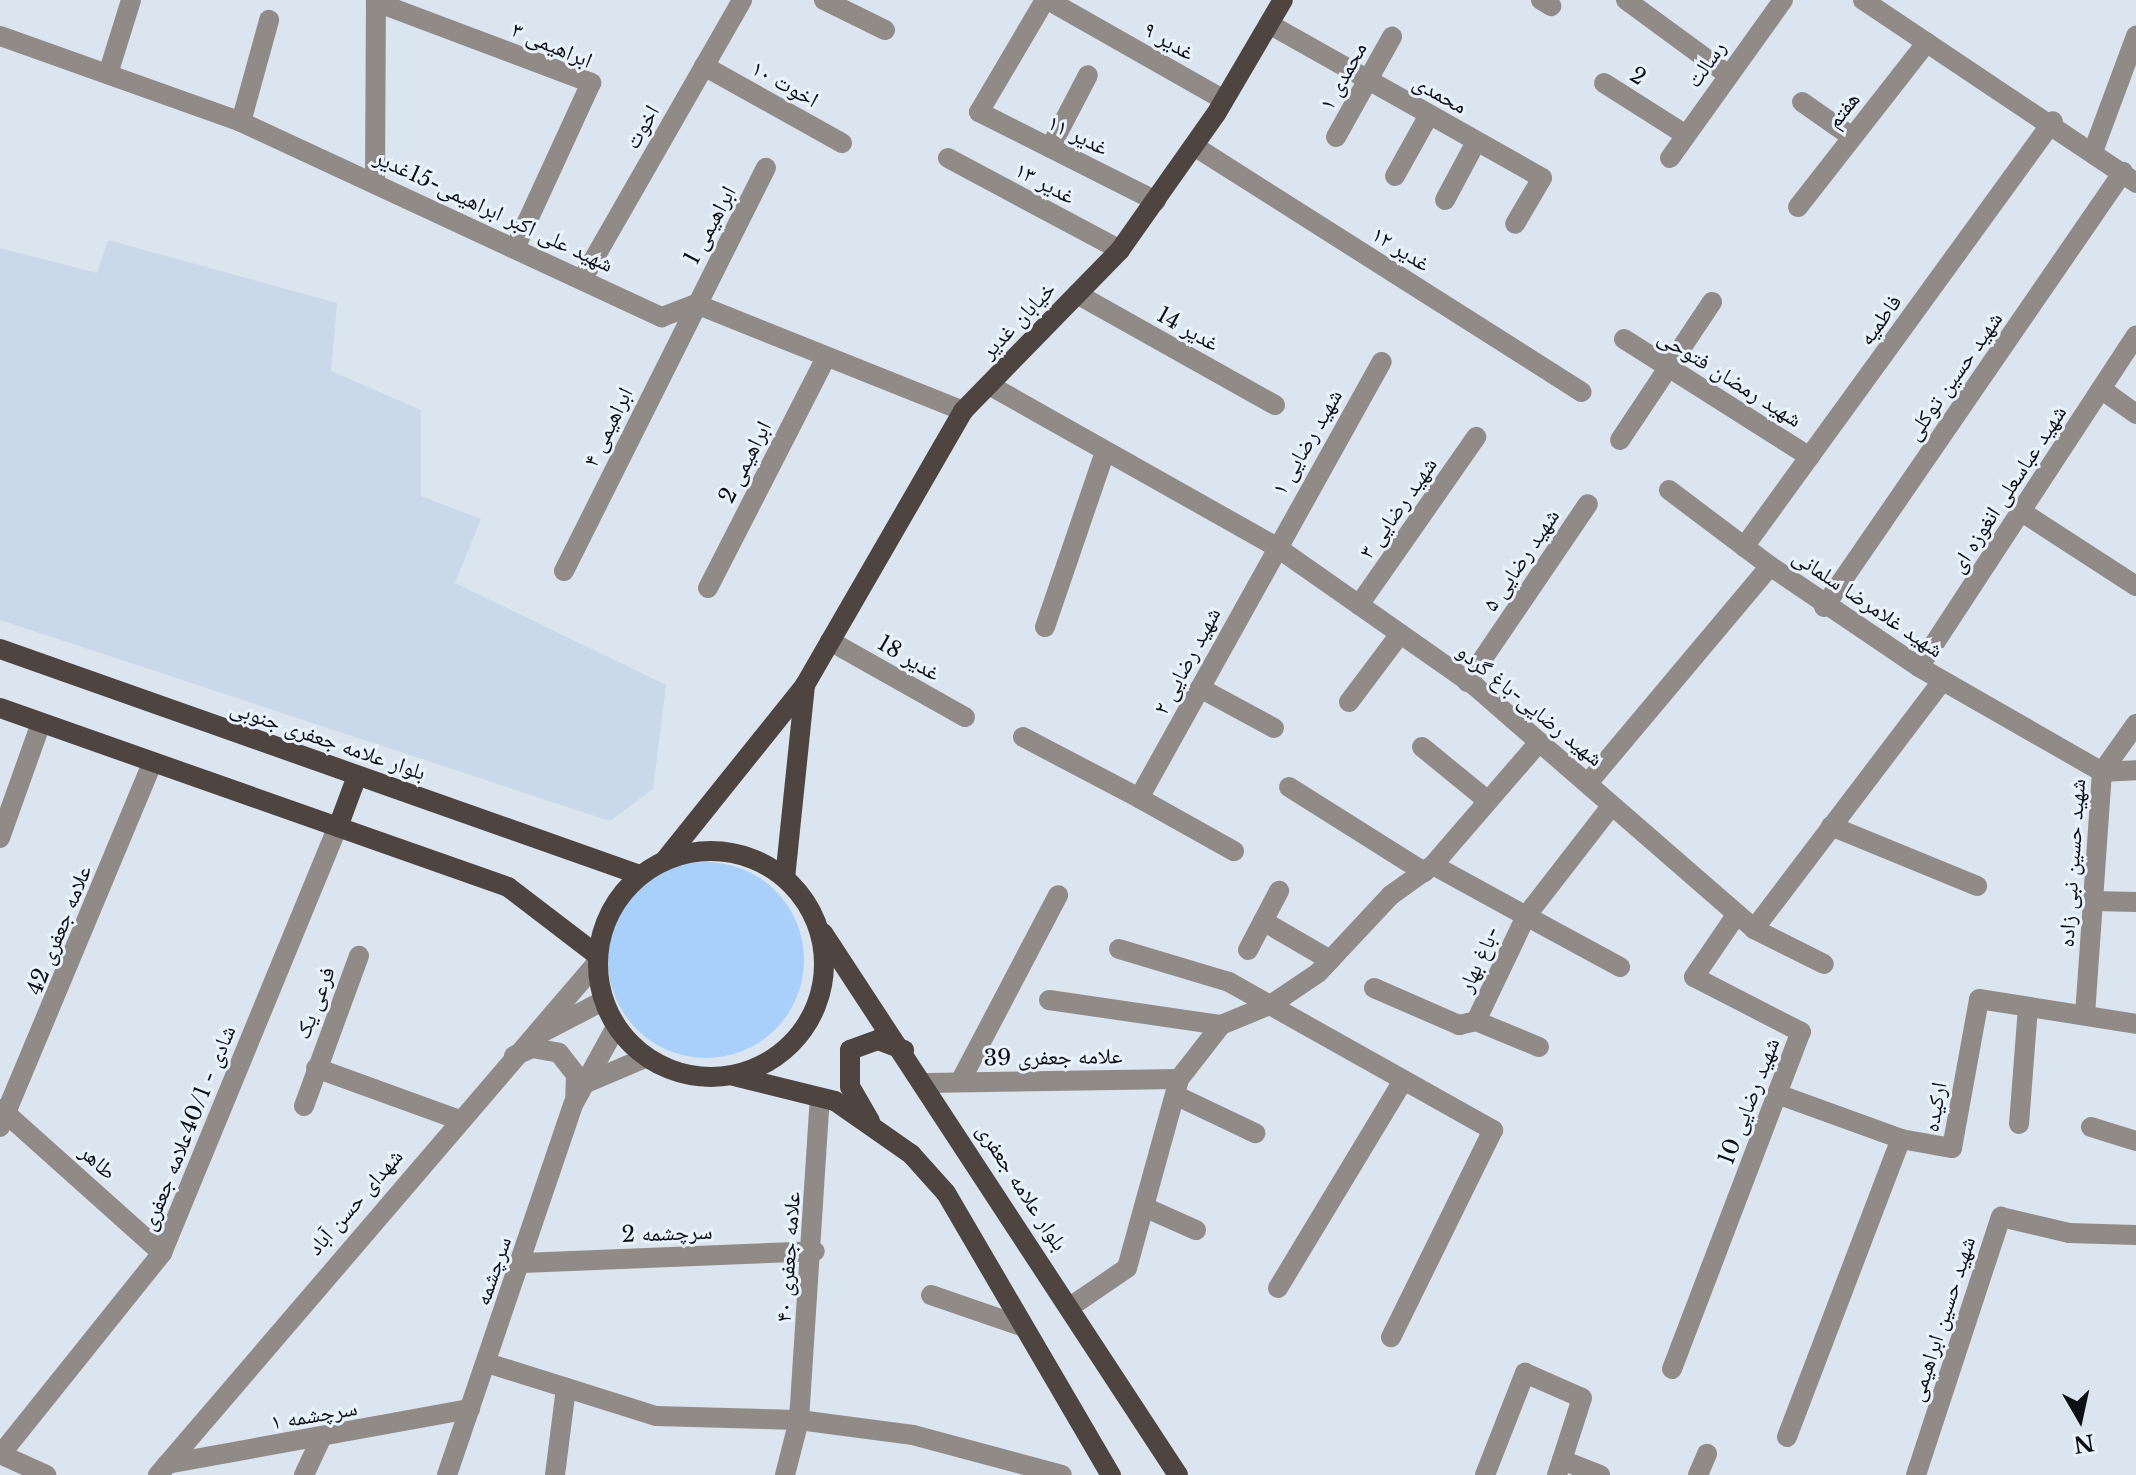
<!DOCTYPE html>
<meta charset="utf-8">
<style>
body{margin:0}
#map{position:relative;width:2136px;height:1475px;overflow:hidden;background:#dbe5ef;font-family:"Libre Baskerville","Noto Naskh Arabic",serif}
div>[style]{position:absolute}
.built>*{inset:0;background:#c9d9e9}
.green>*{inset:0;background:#a8d0fa}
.round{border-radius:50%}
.minor>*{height:20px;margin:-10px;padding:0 10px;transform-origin:10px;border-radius:10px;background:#918b88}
.major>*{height:20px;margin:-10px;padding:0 10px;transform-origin:10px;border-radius:10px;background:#4e4540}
.major>.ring{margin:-10px;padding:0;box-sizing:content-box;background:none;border:20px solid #4e4540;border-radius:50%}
span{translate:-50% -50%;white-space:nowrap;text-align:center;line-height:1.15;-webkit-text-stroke:6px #e8f2fd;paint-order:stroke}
.street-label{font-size:22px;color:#0d1014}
.north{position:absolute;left:2040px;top:1379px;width:80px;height:80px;-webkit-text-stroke:6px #e8f2fd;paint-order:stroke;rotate:171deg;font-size:22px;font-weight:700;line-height:32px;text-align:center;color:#0d1014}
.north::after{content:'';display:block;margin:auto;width:28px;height:36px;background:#0d1014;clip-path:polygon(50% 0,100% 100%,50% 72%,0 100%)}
</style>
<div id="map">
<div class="built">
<div style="clip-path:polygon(108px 240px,337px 303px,331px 371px,421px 410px,421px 496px,481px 519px,455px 583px,666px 685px,653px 789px,610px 821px,0 620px,0 248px,97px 273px)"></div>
</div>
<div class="green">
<div class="round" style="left:608px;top:862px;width:196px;height:196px"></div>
</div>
<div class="minor">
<div style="left:824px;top:0;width:68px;rotate:26.2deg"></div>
<div style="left:1045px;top:0;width:130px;rotate:120.5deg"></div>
<div style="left:979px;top:112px;width:198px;rotate:26.7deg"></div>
<div style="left:1048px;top:0;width:202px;rotate:29.6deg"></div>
<div style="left:1541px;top:0;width:12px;rotate:31deg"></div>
<div style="left:1626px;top:0;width:125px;rotate:36.2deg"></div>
<div style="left:1863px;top:0;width:329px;rotate:33.8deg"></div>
<div style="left:376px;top:2px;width:230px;rotate:20.6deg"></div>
<div style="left:591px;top:83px;width:179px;rotate:114.7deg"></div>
<div style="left:1269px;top:24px;width:313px;rotate:29.4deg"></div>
<div style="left:1542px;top:178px;width:53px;rotate:120.4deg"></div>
<div style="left:0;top:36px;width:256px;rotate:19.6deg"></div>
<div style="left:241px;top:122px;width:464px;rotate:24.9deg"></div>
<div style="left:662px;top:317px;width:36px;rotate:-21deg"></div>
<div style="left:696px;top:304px;width:288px;rotate:21.8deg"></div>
<div style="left:704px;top:66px;width:158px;rotate:29.2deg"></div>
<div style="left:108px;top:74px;width:77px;rotate:-72.7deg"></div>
<div style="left:1604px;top:83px;width:97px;rotate:32.4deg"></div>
<div style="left:1802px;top:102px;width:61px;rotate:35deg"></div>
<div style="left:241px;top:122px;width:106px;rotate:-74.6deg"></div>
<div style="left:1336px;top:137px;width:115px;rotate:-60.8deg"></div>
<div style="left:1194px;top:146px;width:459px;rotate:32.4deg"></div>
<div style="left:1050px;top:148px;width:82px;rotate:-62.5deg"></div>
<div style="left:2094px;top:149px;width:121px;rotate:-69.6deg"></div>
<div style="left:948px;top:158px;width:195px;rotate:28.1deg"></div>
<div style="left:1670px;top:158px;width:194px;rotate:-54.4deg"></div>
<div style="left:1395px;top:176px;width:70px;rotate:-60.9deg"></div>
<div style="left:375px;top:183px;width:183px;rotate:-89.7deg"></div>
<div style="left:1445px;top:200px;width:66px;rotate:-61.9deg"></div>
<div style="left:1798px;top:207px;width:209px;rotate:-52deg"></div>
<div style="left:583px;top:278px;width:320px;rotate:-60.2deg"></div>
<div style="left:1077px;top:294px;width:227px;rotate:29.3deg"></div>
<div style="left:1624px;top:339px;width:220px;rotate:32.4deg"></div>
<div style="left:989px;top:385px;width:328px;rotate:29.4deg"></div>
<div style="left:1275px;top:546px;width:246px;rotate:35deg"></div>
<div style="left:1476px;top:687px;width:369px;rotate:41deg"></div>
<div style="left:1754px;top:929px;width:311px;rotate:-52.8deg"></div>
<div style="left:2101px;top:389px;width:43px;rotate:35.5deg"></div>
<div style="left:1620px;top:440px;width:166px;rotate:-56.3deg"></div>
<div style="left:1669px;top:490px;width:126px;rotate:37deg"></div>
<div style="left:2022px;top:512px;width:136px;rotate:33deg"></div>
<div style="left:1744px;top:547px;width:526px;rotate:-54.04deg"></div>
<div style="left:564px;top:571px;width:451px;rotate:-63.4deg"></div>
<div style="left:708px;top:588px;width:259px;rotate:-62.9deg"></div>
<div style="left:1359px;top:605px;width:205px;rotate:-55.1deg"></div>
<div style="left:1824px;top:607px;width:528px;rotate:-55.5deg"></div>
<div style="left:1045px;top:627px;width:185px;rotate:-71.1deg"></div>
<div style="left:830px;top:641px;width:155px;rotate:29.4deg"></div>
<div style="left:1919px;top:667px;width:396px;rotate:-56.8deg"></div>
<div style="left:1467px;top:682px;width:215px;rotate:-55.8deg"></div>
<div style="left:1200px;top:688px;width:84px;rotate:28.4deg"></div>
<div style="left:1349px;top:702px;width:85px;rotate:-53.1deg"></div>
<div style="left:1023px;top:737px;width:131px;rotate:27.7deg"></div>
<div style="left:1139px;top:798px;width:499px;rotate:-60.9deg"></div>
<div style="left:1422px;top:747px;width:85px;rotate:39.3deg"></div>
<div style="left:1588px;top:783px;width:283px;rotate:-50deg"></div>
<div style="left:1770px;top:566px;width:180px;rotate:34.1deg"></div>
<div style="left:1919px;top:667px;width:211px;rotate:29.8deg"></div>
<div style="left:2102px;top:772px;width:34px;rotate:-3deg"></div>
<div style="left:1289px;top:787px;width:160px;rotate:32.2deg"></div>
<div style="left:1139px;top:798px;width:109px;rotate:29.2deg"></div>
<div style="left:1831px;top:826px;width:158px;rotate:22.3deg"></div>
<div style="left:0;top:838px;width:122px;rotate:-70.4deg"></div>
<div style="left:1433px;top:865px;width:106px;rotate:28.7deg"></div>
<div style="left:1526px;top:916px;width:140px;rotate:-52.2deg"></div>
<div style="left:2093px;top:901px;width:43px;rotate:1.3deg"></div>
<div style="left:1263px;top:921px;width:78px;rotate:30.2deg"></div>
<div style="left:1754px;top:929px;width:78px;rotate:26.6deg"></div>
<div style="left:1119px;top:949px;width:115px;rotate:16.7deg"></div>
<div style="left:1229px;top:982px;width:303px;rotate:29.3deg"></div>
<div style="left:1493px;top:1130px;width:231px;rotate:116.2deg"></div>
<div style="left:1248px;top:950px;width:67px;rotate:-62.3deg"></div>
<div style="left:1374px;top:988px;width:93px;rotate:23.5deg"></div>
<div style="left:1459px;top:1025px;width:17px;rotate:-13deg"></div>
<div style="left:1476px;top:1021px;width:68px;rotate:22.4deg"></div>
<div style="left:1049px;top:1000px;width:174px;rotate:8.3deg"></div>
<div style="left:2085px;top:1015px;width:244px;rotate:-86deg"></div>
<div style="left:2102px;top:772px;width:59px;rotate:-54.7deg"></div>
<div style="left:1476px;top:1021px;width:116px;rotate:-64.5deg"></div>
<div style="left:1526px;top:916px;width:107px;rotate:28.5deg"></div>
<div style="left:539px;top:1034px;width:72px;rotate:-27.3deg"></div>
<div style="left:514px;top:1056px;width:20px;rotate:-24deg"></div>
<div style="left:532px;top:1048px;width:27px;rotate:10deg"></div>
<div style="left:559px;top:1053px;width:28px;rotate:52deg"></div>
<div style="left:576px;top:1075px;width:24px;rotate:92deg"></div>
<div style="left:316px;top:1068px;width:150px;rotate:19.9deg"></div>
<div style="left:960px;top:1082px;width:211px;rotate:-62.3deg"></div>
<div style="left:586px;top:1083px;width:64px;rotate:-23deg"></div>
<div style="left:927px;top:1083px;width:252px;rotate:-0.9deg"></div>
<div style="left:1777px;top:1094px;width:132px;rotate:19.9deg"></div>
<div style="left:1901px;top:1139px;width:52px;rotate:10deg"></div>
<div style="left:1952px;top:1148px;width:151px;rotate:-79.7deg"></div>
<div style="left:1979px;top:999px;width:159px;rotate:9deg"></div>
<div style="left:1175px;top:1095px;width:89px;rotate:25.4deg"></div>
<div style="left:304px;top:1106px;width:160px;rotate:-69.9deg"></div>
<div style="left:1px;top:1109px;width:216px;rotate:41.8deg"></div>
<div style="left:2019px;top:1124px;width:117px;rotate:-85.6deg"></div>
<div style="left:0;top:1127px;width:394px;rotate:-67.3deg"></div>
<div style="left:2091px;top:1127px;width:47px;rotate:17.3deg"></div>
<div style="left:1144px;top:1207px;width:57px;rotate:23.9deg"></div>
<div style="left:522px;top:1263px;width:293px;rotate:-2.3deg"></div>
<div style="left:1278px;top:1288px;width:242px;rotate:-58.9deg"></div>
<div style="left:931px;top:1295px;width:98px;rotate:19deg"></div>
<div style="left:1070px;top:1307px;width:69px;rotate:-34.4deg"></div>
<div style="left:1127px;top:1268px;width:196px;rotate:-74.6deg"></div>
<div style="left:1179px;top:1079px;width:68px;rotate:-52.1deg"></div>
<div style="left:1221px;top:1025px;width:55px;rotate:-22.4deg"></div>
<div style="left:1272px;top:1004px;width:55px;rotate:-34deg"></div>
<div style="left:1318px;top:973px;width:107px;rotate:-46.9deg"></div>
<div style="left:1391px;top:895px;width:52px;rotate:-35.5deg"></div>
<div style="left:1433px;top:865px;width:162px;rotate:-49.2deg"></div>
<div style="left:487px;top:1363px;width:177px;rotate:17.4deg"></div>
<div style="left:656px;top:1416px;width:143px;rotate:1.6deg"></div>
<div style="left:799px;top:1420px;width:115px;rotate:7.5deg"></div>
<div style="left:913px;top:1435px;width:154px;rotate:15deg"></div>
<div style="left:1672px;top:1369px;width:361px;rotate:-69.1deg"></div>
<div style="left:1801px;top:1032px;width:120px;rotate:-152.8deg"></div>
<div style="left:1694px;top:977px;width:76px;rotate:-55.7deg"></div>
<div style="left:1787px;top:1437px;width:319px;rotate:-69.1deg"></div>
<div style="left:0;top:1454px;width:51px;rotate:24.5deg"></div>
<div style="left:1px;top:1454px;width:258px;rotate:-51.3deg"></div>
<div style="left:162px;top:1253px;width:461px;rotate:-67.6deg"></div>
<div style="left:167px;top:1464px;width:308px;rotate:-10.3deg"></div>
<div style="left:158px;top:1475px;width:672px;rotate:-49.41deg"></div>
<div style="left:304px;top:1475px;width:38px;rotate:-65deg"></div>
<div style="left:447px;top:1475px;width:393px;rotate:-71.2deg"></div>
<div style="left:574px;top:1103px;width:87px;rotate:-61.1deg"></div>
<div style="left:555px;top:1475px;width:88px;rotate:-82.8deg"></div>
<div style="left:785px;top:1475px;width:57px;rotate:-75.7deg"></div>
<div style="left:799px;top:1420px;width:323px;rotate:-86.3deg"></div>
<div style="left:1485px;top:1475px;width:110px;rotate:-68.6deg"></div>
<div style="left:1525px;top:1373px;width:62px;rotate:23.7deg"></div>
<div style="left:1582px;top:1398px;width:65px;rotate:107.9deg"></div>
<div style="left:1557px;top:1475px;width:16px;rotate:-72deg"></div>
<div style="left:1562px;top:1460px;width:41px;rotate:21.5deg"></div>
<div style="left:1698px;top:1475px;width:23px;rotate:-67deg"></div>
<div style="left:1916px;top:1475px;width:272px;rotate:-71.8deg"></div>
<div style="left:2001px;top:1217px;width:70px;rotate:13.2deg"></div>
<div style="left:2069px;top:1233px;width:67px;rotate:1.7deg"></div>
</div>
<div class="major">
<div style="left:0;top:649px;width:679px;rotate:19.45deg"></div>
<div style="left:805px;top:685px;width:316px;rotate:-60deg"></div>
<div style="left:963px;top:411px;width:225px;rotate:-45.7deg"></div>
<div style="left:1120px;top:250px;width:166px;rotate:-54.8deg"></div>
<div style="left:1216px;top:114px;width:132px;rotate:-59.6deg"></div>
<div style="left:0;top:708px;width:539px;rotate:19.41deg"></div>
<div style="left:508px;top:887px;width:112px;rotate:37.4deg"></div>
<div style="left:338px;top:827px;width:54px;rotate:-69.6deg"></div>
<div class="ring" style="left:598px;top:851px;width:206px;height:206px"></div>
<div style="left:665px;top:860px;width:224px;rotate:-51.3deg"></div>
<div style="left:805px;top:685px;width:193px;rotate:95.9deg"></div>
<div style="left:823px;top:933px;width:648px;rotate:56.78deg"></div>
<div style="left:734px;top:1076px;width:104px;rotate:13.9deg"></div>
<div style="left:835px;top:1101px;width:93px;rotate:34.9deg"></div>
<div style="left:911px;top:1154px;width:52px;rotate:48.1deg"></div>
<div style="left:946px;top:1193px;width:327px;rotate:59.7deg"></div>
<div style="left:870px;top:1121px;width:39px;rotate:-120deg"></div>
<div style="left:850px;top:1087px;width:37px;rotate:-90deg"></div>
<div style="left:850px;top:1050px;width:30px;rotate:-20deg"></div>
<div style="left:878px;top:1040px;width:28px;rotate:21deg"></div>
</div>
<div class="street-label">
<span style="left:1169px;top:41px;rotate:30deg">غدیر ۹</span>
<span style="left:552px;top:45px;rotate:23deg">ابراهیمی ۳</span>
<span style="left:1706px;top:64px;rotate:-55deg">رسالت</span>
<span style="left:1343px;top:76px;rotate:-61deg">محمدی ۱</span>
<span style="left:1638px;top:76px;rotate:32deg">2</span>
<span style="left:785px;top:84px;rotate:29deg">اخوت ۱۰</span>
<span style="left:1440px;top:94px;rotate:29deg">محمدی</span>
<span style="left:1843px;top:110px;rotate:-52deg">هفتم</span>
<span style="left:642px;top:127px;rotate:-60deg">اخوت</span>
<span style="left:1078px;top:135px;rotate:26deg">غدیر ۱۱</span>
<span style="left:1045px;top:183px;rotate:28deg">غدیر ۱۳</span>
<span style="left:494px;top:211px;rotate:25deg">شهید علی اکبر ابراهیمی-15غدیر</span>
<span style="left:710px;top:225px;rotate:-62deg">ابراهیمی 1</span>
<span style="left:1401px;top:249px;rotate:32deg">غدیر ۱۲</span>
<span style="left:1018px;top:320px;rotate:-46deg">خیابان غدیر</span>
<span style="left:1880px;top:320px;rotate:-54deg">فاطمیه</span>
<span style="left:1188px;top:329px;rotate:29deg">غدیر 14</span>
<span style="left:1954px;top:376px;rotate:-55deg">شهید حسین توکلی</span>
<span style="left:1730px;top:378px;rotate:32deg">شهید رمضان فتوحی</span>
<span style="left:608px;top:427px;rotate:-64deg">ابراهیمی ۴</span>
<span style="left:1307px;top:442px;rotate:-60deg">شهید رضایی ۱</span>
<span style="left:745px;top:462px;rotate:-63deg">ابراهیمی 2</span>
<span style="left:2008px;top:489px;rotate:-57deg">شهید عباسعلی انغوزه ای</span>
<span style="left:1398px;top:508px;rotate:-55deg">شهید رضایی ۳</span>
<span style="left:1521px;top:560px;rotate:-56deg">شهید رضایی ۵</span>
<span style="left:1868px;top:603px;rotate:34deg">شهید غلامرضا سلمانی</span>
<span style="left:909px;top:658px;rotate:30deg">غدیر 18</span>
<span style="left:1187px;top:661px;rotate:-62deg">شهید رضایی ۲</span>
<span style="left:1530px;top:705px;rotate:39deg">شهید رضایی-باغ گردو</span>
<span style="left:328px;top:740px;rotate:19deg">بلوار علامه جعفری جنوبی</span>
<span style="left:2072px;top:863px;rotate:-86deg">شهید حسین نبی زاده</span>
<span style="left:59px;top:930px;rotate:-68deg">علامه جعفری 42</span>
<span style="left:1479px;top:959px;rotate:-65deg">باغ بهار-</span>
<span style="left:315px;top:1003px;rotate:-69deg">فرعی یک</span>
<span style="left:1053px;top:1057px;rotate:-1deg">علامه جعفری 39</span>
<span style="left:1749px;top:1101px;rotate:-69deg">شهید رضایی 10</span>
<span style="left:1935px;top:1107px;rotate:-80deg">ارکیده</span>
<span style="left:188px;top:1128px;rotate:-68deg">شادی - 40/1علامه جعفری</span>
<span style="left:98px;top:1162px;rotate:42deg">طاهر</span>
<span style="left:1022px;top:1187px;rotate:57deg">بلوار علامه جعفری</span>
<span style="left:355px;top:1202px;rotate:-49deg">شهدای حسن آباد</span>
<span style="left:667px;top:1233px;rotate:-2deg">سرچشمه 2</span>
<span style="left:788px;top:1257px;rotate:-86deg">علامه جعفری ۴۰</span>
<span style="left:493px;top:1271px;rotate:-71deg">سرچشمه</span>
<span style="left:1942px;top:1319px;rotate:-72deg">شهید حسین ابراهیمی</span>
<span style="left:314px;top:1415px;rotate:-10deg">سرچشمه ۱</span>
</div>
<div class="north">N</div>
</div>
